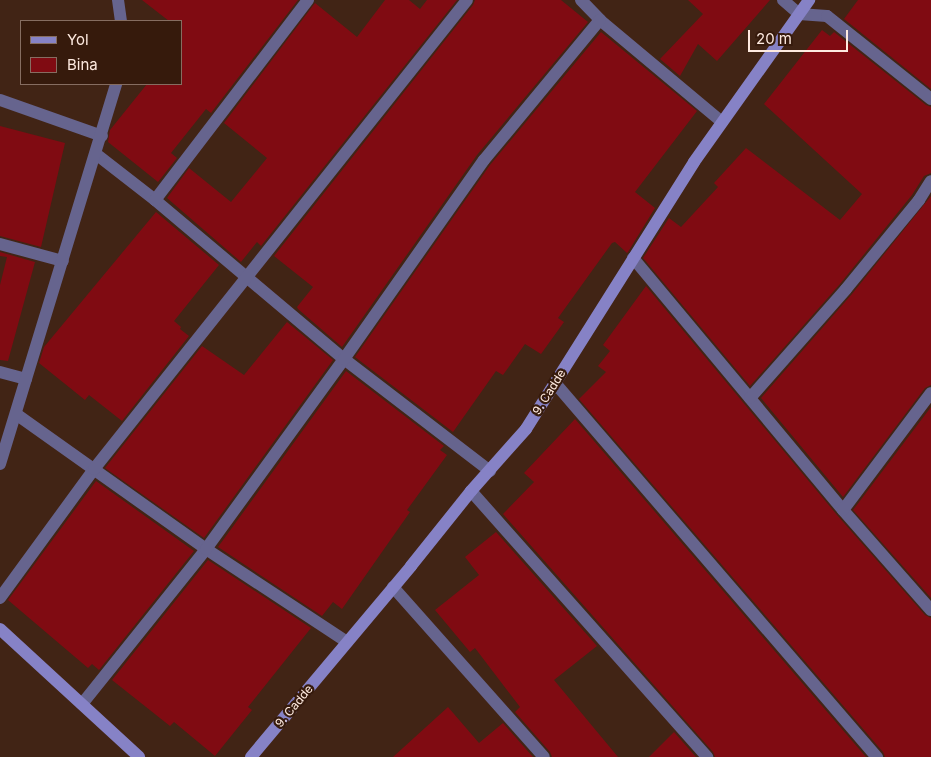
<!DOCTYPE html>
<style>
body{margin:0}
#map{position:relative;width:931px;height:757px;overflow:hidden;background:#412415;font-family:Inter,sans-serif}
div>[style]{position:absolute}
.building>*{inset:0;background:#800b12}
.street>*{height:12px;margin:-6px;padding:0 6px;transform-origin:6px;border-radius:6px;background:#66648e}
.secondary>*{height:12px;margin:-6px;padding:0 6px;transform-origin:6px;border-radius:6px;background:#8682c6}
span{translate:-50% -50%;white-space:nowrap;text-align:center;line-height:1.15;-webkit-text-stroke:4.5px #361a0c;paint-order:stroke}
.street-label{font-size:12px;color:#feeae0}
.legend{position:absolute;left:20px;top:20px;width:162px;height:65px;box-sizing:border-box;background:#361a0c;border:1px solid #866d61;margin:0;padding:6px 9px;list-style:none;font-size:15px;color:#feeae0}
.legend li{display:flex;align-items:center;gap:10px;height:25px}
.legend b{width:25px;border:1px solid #866d61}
.scale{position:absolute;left:748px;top:30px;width:100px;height:22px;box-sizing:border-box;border:2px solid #feeae0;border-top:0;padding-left:6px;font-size:15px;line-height:18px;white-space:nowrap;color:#feeae0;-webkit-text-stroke:4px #361a0c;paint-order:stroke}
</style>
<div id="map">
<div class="building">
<div style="clip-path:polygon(142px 0,298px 0,211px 113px,206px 109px,171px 153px,177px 158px,158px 182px,108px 142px,110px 130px,147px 84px,181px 84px,181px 21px,169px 21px)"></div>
<div style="clip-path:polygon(385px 0,409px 0,420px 9px,427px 0,457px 0,261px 246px,257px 242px,241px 262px,167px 198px,189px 168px,231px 202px,267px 158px,224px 123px,315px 3px,357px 37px)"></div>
<div style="clip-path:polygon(475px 0,561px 0,588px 22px,477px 155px,342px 347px,298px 309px,297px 307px,313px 287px,274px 256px,473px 5px)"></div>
<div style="clip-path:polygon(688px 0,770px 0,717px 61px,698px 44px,680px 76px,660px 59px,703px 14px)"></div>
<div style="clip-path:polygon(858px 0,931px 0,931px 89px,844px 19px)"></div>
<div style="clip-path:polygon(822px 30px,830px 36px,834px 32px,926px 105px,931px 107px,931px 173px,924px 176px,912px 195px,840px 284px,750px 386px,643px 258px,669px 218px,681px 227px,718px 187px,714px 183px,746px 148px,840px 220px,862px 194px,764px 104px)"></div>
<div style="clip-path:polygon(601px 32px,697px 111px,635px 192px,655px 208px,628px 252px,627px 253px,615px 242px,612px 243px,558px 318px,564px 322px,541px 354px,525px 344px,503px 375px,496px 371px,453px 432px,355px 357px,490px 165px)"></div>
<div style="clip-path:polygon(0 126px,65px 143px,41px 247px,0 236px)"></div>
<div style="clip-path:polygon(931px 196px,931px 385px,925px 388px,843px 497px,761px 398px,852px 294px)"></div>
<div style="clip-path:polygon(156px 212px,219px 265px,174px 321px,181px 327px,180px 329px,189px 336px,122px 421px,89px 395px,85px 400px,39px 363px,44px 347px)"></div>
<div style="clip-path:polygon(0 252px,35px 262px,8px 361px,0 360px,0 285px,7px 257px,0 256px)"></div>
<div style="clip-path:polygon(646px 286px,837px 515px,925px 615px,931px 618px,931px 757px,885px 757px,883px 752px,579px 399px,606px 372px,598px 366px,610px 351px,603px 345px)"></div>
<div style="clip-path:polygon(287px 322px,333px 360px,204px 538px,105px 468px,202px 346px,244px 375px)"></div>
<div style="clip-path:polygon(346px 371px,444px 446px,440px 450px,447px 455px,407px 510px,410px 512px,342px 609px,333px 602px,322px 616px,218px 547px)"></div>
<div style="clip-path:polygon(931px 407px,931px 598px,853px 510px)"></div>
<div style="clip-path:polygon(575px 419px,866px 757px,715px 757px,713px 752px,503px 514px,534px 482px,524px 473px)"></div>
<div style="clip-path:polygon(96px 481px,194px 551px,99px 670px,92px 664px,88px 668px,8px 600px)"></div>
<div style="clip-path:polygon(496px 532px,597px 646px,554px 680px,618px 757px,552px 757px,550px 752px,515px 712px,520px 707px,475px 648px,470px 652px,435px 610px,479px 575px,465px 557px)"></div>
<div style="clip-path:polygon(208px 560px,311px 628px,248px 707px,252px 710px,215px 756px,174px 722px,170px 726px,112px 680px)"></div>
<div style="clip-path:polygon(448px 707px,479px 743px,503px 723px,533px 757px,393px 757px)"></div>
<div style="clip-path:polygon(674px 732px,696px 757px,649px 757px)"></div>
</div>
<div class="street">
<div style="left:118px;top:0;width:21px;rotate:82deg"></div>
<div style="left:581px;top:0;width:28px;rotate:46deg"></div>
<div style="left:600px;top:20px;width:159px;rotate:39.9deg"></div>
<div style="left:783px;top:0;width:21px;rotate:41deg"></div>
<div style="left:799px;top:14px;width:28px;rotate:4deg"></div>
<div style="left:827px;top:16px;width:133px;rotate:38.6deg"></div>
<div style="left:0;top:100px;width:108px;rotate:19.4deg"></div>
<div style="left:96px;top:154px;width:75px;rotate:37.9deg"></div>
<div style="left:155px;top:200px;width:247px;rotate:40.1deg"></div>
<div style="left:344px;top:359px;width:184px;rotate:37.5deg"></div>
<div style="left:155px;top:200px;width:252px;rotate:-52.6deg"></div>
<div style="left:0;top:244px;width:65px;rotate:15.1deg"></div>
<div style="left:633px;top:258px;width:328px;rotate:50.2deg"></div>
<div style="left:843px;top:510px;width:133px;rotate:48.7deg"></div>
<div style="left:0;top:372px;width:27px;rotate:15deg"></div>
<div style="left:555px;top:383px;width:494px;rotate:49.3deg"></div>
<div style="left:750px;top:398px;width:145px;rotate:-48.6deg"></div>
<div style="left:846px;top:289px;width:115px;rotate:-50.6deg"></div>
<div style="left:919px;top:200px;width:22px;rotate:-58deg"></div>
<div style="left:16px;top:414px;width:233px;rotate:35.4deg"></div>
<div style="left:206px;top:549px;width:169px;rotate:33.4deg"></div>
<div style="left:0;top:464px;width:397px;rotate:-73deg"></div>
<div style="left:471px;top:491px;width:356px;rotate:48.4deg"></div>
<div style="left:843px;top:510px;width:146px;rotate:-53.1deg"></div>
<div style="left:393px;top:587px;width:227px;rotate:48.4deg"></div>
<div style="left:0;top:598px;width:160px;rotate:-53.9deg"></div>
<div style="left:94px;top:469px;width:599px;rotate:-51.5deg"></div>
<div style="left:82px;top:704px;width:198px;rotate:-51.3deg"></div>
<div style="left:206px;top:549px;width:235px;rotate:-54deg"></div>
<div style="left:344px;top:359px;width:243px;rotate:-54.9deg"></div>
<div style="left:484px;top:160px;width:182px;rotate:-50.4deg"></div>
</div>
<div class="secondary">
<div style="left:0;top:629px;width:189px;rotate:42.6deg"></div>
<div style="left:251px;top:757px;width:249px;rotate:-50deg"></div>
<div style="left:411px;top:566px;width:96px;rotate:-51.3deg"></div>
<div style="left:471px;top:491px;width:83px;rotate:-48.4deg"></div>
<div style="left:526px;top:429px;width:315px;rotate:-57.8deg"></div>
<div style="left:694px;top:162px;width:199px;rotate:-54.6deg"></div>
</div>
<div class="street-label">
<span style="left:549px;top:392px;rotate:-58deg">9. Cadde</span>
<span style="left:294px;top:706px;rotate:-50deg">9. Cadde</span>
</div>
<ul class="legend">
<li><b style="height:6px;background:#8682c6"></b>Yol</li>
<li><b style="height:14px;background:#800b12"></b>Bina</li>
</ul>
<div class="scale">20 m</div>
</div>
